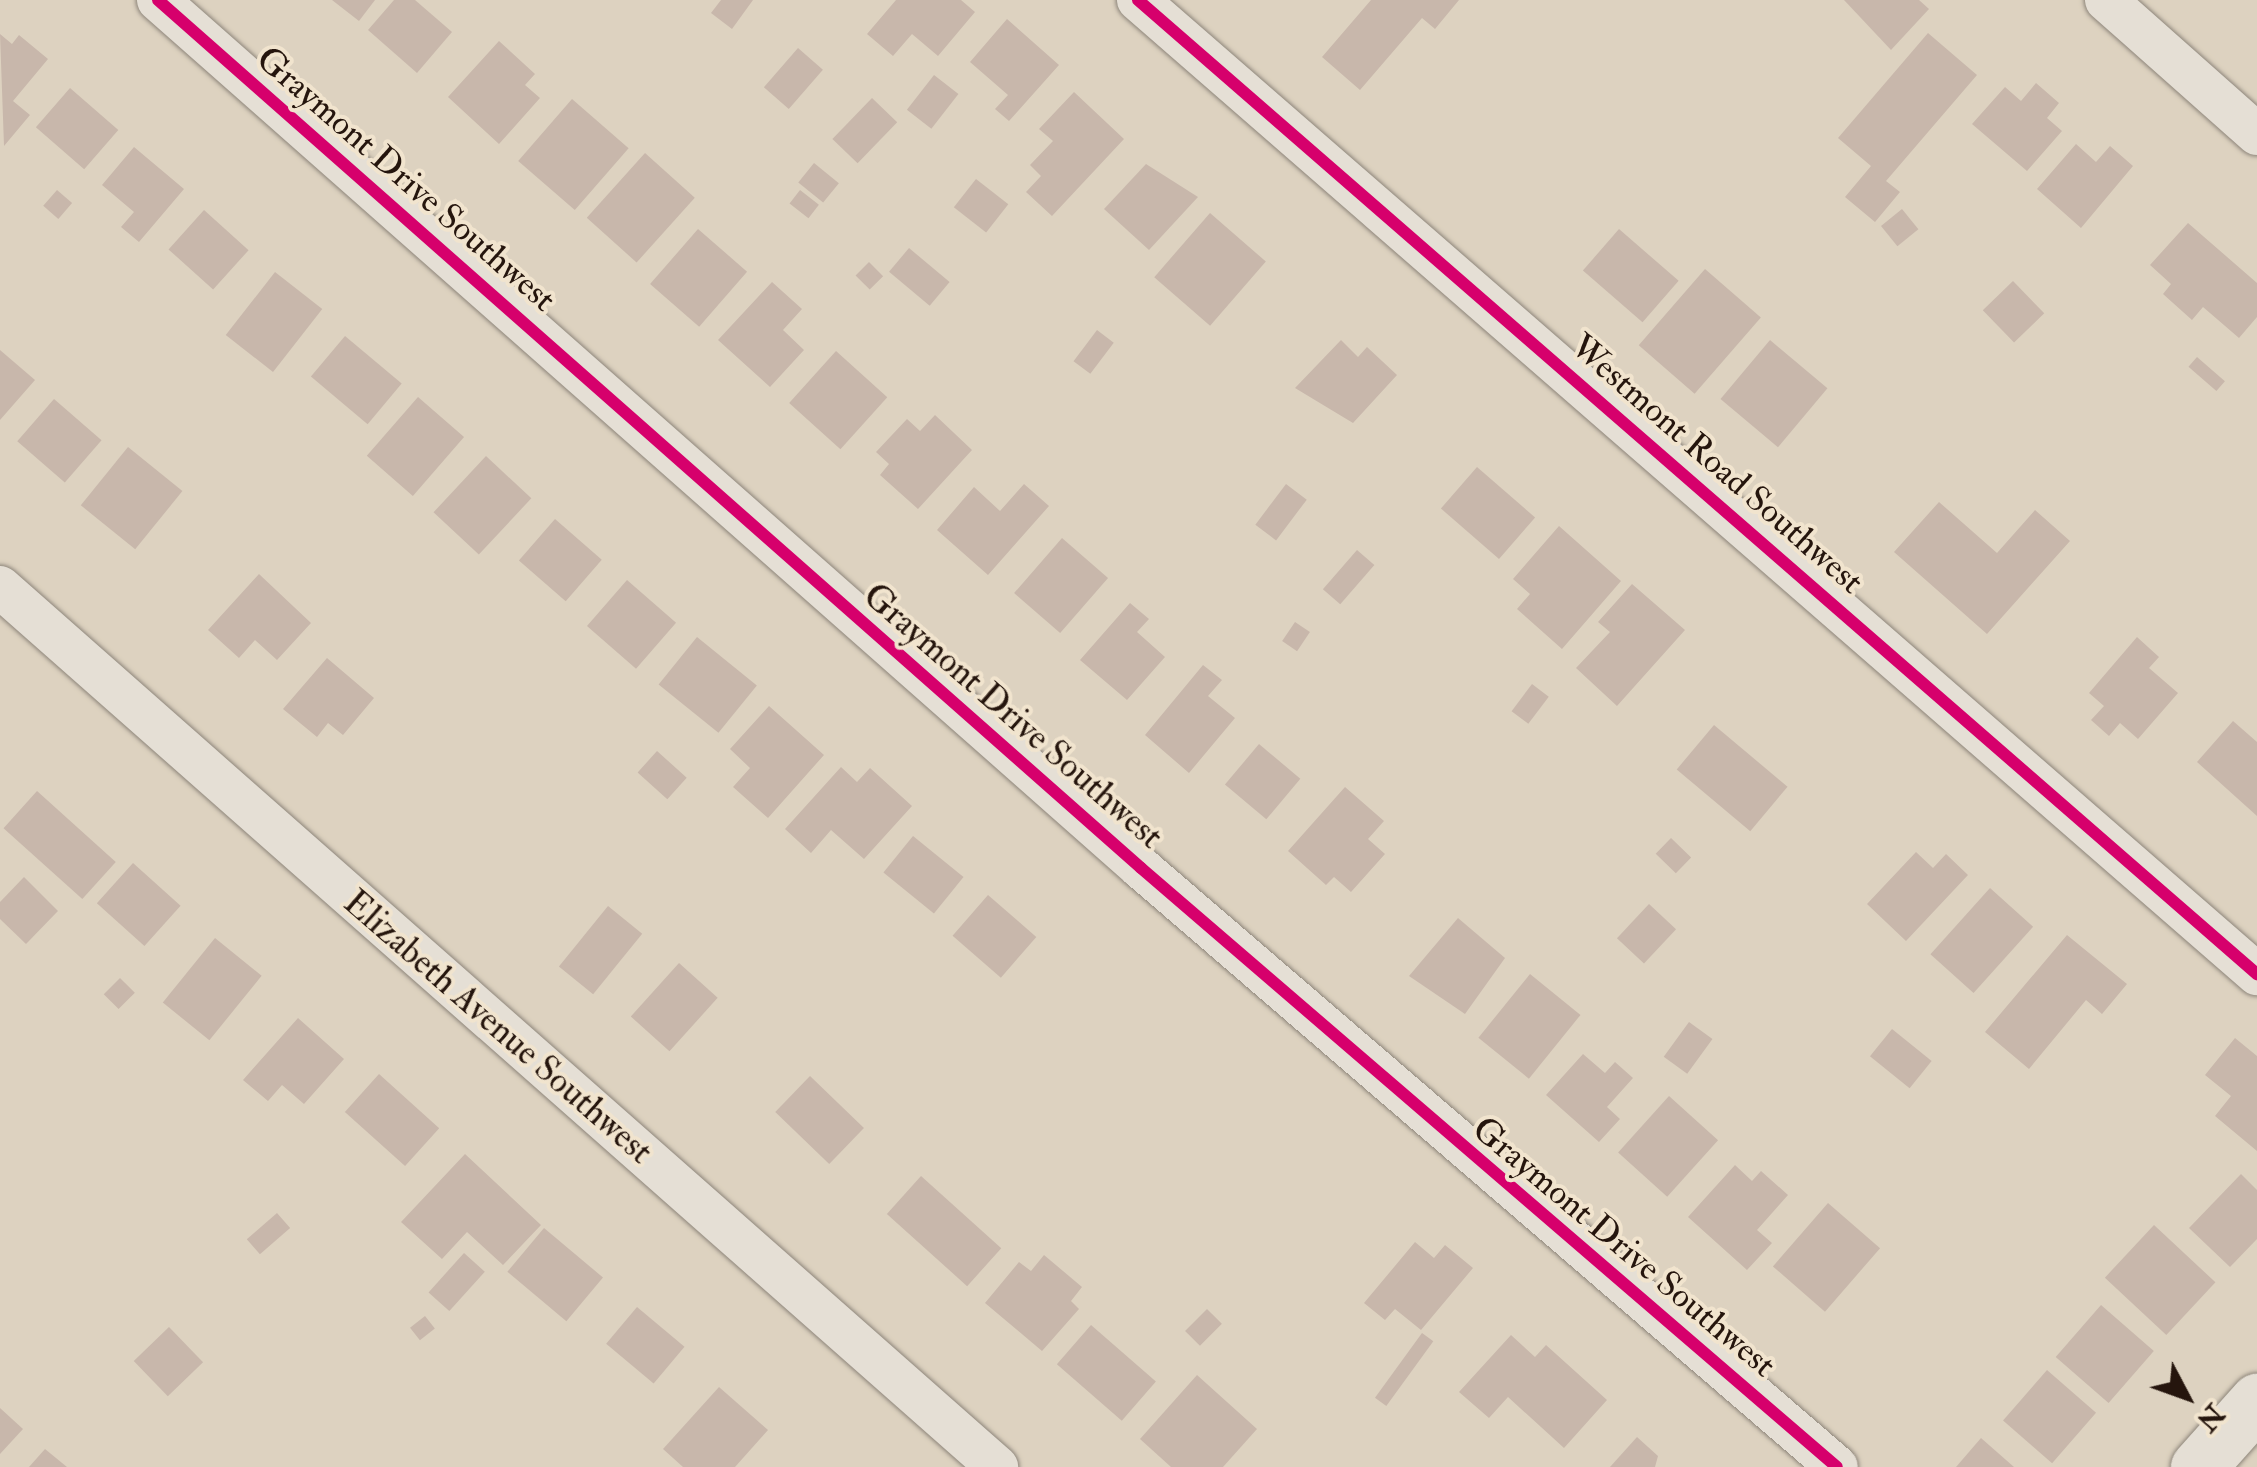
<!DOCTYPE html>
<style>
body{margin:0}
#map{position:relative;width:2257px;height:1467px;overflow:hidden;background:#ddd2c0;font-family:"IM FELL Double Pica",serif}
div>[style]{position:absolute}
.building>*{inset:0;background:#c8b7ab;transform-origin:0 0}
.roads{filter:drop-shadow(0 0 2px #8d857a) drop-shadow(0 0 2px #8d857a)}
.street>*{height:42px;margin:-21px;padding:0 21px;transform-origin:21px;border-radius:21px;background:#e5dfd5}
.secondary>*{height:55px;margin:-27.5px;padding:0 27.5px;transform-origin:27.5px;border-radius:27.5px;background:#e5dfd5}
.cycleway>*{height:12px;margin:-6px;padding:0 6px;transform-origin:6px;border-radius:6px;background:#d6006c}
span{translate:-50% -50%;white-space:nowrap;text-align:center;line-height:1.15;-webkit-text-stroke:8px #f1e4ce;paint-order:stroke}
.street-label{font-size:35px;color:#25150d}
.north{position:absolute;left:2137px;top:1347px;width:100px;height:100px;-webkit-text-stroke:8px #f1e4ce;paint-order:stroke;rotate:131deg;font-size:28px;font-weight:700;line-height:40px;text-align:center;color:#25150d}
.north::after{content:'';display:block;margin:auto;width:35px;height:45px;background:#25150d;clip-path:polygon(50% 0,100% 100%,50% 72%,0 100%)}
</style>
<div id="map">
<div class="building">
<div style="clip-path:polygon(332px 0,375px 0,359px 21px)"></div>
<div style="clip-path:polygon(394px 0,415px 0,452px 32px,417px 73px,368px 30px)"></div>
<div style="clip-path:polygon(721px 0,753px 0,732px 29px,711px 13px)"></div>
<div style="clip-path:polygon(896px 0,961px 0,975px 12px,938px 56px,912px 34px,893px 56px,867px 34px)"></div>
<div style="clip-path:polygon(1371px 0,1459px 0,1435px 29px,1422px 18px,1360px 90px,1322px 57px)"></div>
<div style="clip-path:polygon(1844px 0,1919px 0,1929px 9px,1891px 50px)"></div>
<div style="clip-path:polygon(1007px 19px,1059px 65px,1009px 121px,995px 109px,1008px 95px,970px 62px)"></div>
<div style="clip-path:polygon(1928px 33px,1977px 75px,1886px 181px,1900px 192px,1875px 222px,1845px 197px,1871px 166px,1838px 138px)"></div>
<div style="clip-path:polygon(0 34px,12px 44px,19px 35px,48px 59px,13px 101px,30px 115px,4px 146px)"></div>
<div style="clip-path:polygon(499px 41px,535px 74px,525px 85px,540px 98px,499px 144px,448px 97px)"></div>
<div style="left:798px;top:48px;width:33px;height:52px;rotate:41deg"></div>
<div style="left:934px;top:75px;width:31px;height:44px;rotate:38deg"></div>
<div style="clip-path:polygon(2036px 83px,2059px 103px,2047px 118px,2062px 131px,2027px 171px,1972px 124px,2005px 87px,2021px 101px)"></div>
<div style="left:70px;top:88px;width:64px;height:52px;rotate:41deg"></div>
<div style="clip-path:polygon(1074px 92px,1124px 139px,1052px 216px,1026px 192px,1041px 176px,1030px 165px,1053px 141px,1039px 129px)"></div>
<div style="left:872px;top:98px;width:35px;height:57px;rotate:44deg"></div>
<div style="left:572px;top:99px;width:75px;height:82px;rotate:41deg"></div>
<div style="clip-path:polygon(2076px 144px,2096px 162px,2110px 146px,2133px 166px,2081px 228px,2037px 189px)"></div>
<div style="clip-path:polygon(134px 147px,184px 189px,139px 242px,121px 227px,134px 212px,102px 185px)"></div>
<div style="left:645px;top:153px;width:67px;height:87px;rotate:42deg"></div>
<div style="left:814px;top:163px;width:32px;height:25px;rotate:39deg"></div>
<div style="clip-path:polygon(1146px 164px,1198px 197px,1149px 250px,1104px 209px)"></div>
<div style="left:976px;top:179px;width:41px;height:36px;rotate:38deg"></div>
<div style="left:57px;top:190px;width:20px;height:21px;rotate:41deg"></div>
<div style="left:800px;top:190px;width:24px;height:17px;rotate:38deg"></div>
<div style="left:1902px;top:209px;width:26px;height:27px;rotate:51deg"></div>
<div style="left:204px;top:210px;width:60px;height:53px;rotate:42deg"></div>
<div style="left:1210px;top:213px;width:74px;height:85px;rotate:41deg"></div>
<div style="clip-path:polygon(2188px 223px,2257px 283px,2257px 317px,2239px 338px,2203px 307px,2192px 320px,2163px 294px,2171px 284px,2150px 265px)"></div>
<div style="left:698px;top:229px;width:65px;height:73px;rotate:41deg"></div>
<div style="left:1619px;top:229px;width:79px;height:55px;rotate:41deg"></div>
<div style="left:909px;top:248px;width:53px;height:31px;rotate:40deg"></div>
<div style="left:869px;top:262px;width:20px;height:19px;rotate:45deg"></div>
<div style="left:1705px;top:269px;width:74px;height:101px;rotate:41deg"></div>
<div style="left:275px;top:272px;width:60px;height:80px;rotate:38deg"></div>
<div style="left:2013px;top:281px;width:45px;height:42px;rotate:46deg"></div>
<div style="clip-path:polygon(772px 282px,802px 309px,783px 330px,804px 350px,770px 387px,718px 340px)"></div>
<div style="left:1097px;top:330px;width:21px;height:39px;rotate:37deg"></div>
<div style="left:345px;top:336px;width:74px;height:53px;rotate:40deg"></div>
<div style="clip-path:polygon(1341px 340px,1358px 357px,1367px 347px,1397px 375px,1353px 423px,1295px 388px)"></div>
<div style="left:1770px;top:340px;width:75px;height:77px;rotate:40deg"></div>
<div style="clip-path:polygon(0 350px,35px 380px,0 420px)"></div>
<div style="left:836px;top:351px;width:69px;height:70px;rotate:42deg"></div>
<div style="left:2197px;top:357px;width:37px;height:13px;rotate:41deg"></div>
<div style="left:418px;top:397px;width:61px;height:78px;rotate:41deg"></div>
<div style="left:54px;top:399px;width:63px;height:56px;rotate:41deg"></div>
<div style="clip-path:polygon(935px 415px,972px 450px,918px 509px,880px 475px,889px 464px,876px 452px,907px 419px,920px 431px)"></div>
<div style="left:128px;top:447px;width:70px;height:75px;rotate:39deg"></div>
<div style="left:486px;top:456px;width:62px;height:77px;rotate:43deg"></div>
<div style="left:1477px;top:467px;width:77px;height:55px;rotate:41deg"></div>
<div style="clip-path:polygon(1024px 484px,1049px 506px,988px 575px,937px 530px,974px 487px,1000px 511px)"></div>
<div style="left:1286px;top:484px;width:26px;height:51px;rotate:37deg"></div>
<div style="clip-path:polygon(1939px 502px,1997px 553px,2035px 510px,2070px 541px,1987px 634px,1894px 552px)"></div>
<div style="left:555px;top:519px;width:62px;height:55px;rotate:41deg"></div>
<div style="clip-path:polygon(1559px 526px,1621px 581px,1562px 649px,1517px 609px,1530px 594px,1513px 579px)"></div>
<div style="left:1062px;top:538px;width:61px;height:73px;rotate:41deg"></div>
<div style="left:1357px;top:550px;width:23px;height:52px;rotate:41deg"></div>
<div style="clip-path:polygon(259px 574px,311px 623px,277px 660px,255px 640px,239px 658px,208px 630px)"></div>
<div style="left:627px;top:580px;width:65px;height:61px;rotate:41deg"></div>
<div style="clip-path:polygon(1632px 584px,1685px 630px,1617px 706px,1576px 668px,1610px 632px,1598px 622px)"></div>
<div style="clip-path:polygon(1130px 603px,1149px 619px,1137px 632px,1165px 657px,1127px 700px,1080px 660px)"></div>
<div style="left:1295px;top:622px;width:18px;height:23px;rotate:34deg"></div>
<div style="left:697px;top:637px;width:77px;height:61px;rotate:39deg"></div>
<div style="clip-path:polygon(2137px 637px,2159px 657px,2149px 668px,2178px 693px,2138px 739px,2120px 723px,2109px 736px,2091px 720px,2104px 706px,2089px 693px)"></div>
<div style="clip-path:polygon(327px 658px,374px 698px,343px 735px,328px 723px,317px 737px,283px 709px)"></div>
<div style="clip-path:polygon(1203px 665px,1222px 680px,1208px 696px,1235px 718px,1189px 773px,1145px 735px)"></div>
<div style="left:1532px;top:684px;width:21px;height:34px;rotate:37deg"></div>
<div style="clip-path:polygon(769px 706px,824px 755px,768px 818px,733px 787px,750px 768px,730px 749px)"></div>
<div style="clip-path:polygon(2233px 721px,2257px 742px,2257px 816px,2197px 762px)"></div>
<div style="left:1714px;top:725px;width:96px;height:58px;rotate:40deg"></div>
<div style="left:1259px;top:744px;width:54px;height:53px;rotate:40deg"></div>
<div style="left:657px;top:751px;width:40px;height:29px;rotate:42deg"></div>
<div style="clip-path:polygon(841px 767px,857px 782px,870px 768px,912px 806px,864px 859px,831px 830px,811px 853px,785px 829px)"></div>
<div style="clip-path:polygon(1345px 787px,1384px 821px,1368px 839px,1385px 854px,1351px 892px,1334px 877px,1326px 885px,1288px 851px)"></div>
<div style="left:37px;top:791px;width:106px;height:50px;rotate:42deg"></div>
<div style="left:913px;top:836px;width:65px;height:47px;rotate:39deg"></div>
<div style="left:1671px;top:838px;width:28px;height:22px;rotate:44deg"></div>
<div style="clip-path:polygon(1916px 852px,1933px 868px,1946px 854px,1968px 875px,1906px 941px,1867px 904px)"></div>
<div style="left:133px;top:863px;width:64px;height:54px;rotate:42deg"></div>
<div style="clip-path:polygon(24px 877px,58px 911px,26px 944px,0 919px,0 902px)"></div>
<div style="left:1990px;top:888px;width:58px;height:89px;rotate:42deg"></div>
<div style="left:988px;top:895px;width:64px;height:54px;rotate:41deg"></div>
<div style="left:1649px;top:904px;width:37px;height:47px;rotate:43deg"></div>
<div style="left:608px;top:906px;width:44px;height:78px;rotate:39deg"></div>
<div style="clip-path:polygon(1458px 918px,1505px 958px,1465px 1014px,1409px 976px)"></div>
<div style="clip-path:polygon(2067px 935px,2127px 984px,2102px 1014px,2086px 1000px,2029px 1069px,1985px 1032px)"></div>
<div style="left:215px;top:938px;width:60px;height:83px;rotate:39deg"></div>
<div style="left:679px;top:963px;width:52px;height:72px;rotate:42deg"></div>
<div style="left:1530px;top:974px;width:65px;height:82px;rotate:39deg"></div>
<div style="left:120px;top:978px;width:21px;height:23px;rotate:45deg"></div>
<div style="clip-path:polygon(298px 1018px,344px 1059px,304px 1104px,282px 1085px,268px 1101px,243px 1080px)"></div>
<div style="left:1689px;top:1022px;width:29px;height:43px;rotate:36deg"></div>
<div style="left:1892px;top:1029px;width:51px;height:35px;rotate:39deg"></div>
<div style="clip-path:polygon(2235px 1038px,2257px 1056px,2257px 1151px,2215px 1116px,2231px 1096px,2205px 1075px)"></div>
<div style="clip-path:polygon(1583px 1054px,1605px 1073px,1615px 1062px,1633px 1078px,1607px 1107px,1620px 1119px,1599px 1142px,1546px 1095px)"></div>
<div style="left:379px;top:1074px;width:81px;height:51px;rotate:42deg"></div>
<div style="left:810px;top:1076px;width:75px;height:50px;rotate:44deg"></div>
<div style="left:1669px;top:1096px;width:66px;height:76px;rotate:42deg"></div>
<div style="clip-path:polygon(465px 1154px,541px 1225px,503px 1265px,467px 1232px,442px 1259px,401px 1222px)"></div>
<div style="clip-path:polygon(1735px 1165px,1752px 1181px,1761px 1171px,1788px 1195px,1757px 1230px,1772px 1243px,1747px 1270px,1688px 1217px)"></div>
<div style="clip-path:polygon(2241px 1174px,2257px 1190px,2257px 1239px,2230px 1267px,2189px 1228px)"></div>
<div style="left:921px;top:1176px;width:108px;height:51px;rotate:42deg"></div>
<div style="left:1828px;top:1203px;width:69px;height:84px;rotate:41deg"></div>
<div style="left:277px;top:1213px;width:20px;height:40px;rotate:49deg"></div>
<div style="left:2154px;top:1225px;width:84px;height:72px;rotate:43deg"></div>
<div style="left:544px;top:1228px;width:77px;height:57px;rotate:40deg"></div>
<div style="clip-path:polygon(1415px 1242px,1434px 1258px,1445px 1245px,1473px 1268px,1421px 1330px,1395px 1309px,1385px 1320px,1364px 1303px)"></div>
<div style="left:464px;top:1253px;width:28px;height:53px;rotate:42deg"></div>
<div style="clip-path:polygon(1044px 1255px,1082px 1287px,1071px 1301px,1079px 1309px,1042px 1351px,985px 1303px,1019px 1262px,1031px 1271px)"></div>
<div style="left:2101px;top:1305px;width:70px;height:69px;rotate:41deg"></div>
<div style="left:637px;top:1307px;width:62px;height:48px;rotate:40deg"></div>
<div style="left:1207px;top:1309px;width:21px;height:31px;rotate:45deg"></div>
<div style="left:425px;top:1316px;width:16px;height:19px;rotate:52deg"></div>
<div style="left:1091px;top:1325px;width:86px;height:52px;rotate:41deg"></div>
<div style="left:169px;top:1327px;width:49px;height:49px;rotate:46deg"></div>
<div style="left:1422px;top:1333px;width:14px;height:80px;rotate:36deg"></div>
<div style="clip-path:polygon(1511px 1335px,1535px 1357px,1546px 1345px,1607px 1400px,1564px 1448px,1508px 1397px,1489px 1418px,1459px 1392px)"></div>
<div style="left:2047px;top:1370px;width:65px;height:67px;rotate:41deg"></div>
<div style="clip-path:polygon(1197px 1375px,1257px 1429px,1223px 1467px,1171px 1467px,1140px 1439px)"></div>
<div style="clip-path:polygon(719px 1387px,768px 1430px,735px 1467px,683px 1467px,663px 1449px)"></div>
<div style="clip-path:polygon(0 1408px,23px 1429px,0 1454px)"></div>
<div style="clip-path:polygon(1637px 1437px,1658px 1456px,1655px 1467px,1610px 1467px)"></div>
<div style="clip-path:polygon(1981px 1438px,2014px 1467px,1956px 1467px)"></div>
<div style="clip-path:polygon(45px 1449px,67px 1467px,29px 1467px)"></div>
</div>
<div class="roads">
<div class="street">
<div style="left:158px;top:0;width:1311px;rotate:41.44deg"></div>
<div style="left:1141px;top:868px;width:918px;rotate:40.72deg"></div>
<div style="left:1138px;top:0;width:1484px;rotate:41.04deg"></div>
<div style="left:2106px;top:0;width:202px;rotate:41.6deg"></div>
<div style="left:0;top:587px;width:1330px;rotate:41.43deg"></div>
</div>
<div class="secondary">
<div style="left:2198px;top:1467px;width:89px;rotate:-48.2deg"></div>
</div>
</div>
<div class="cycleway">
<div style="left:158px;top:0;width:1311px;rotate:41.44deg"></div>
<div style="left:1141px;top:868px;width:918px;rotate:40.72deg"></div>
<div style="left:1138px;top:0;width:1484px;rotate:41.04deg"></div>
</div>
<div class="street-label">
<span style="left:406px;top:179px;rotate:41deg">Graymont Drive Southwest</span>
<span style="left:1717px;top:464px;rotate:41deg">Westmont Road Southwest</span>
<span style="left:1013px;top:716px;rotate:41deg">Graymont Drive Southwest</span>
<span style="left:498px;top:1027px;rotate:41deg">Elizabeth Avenue Southwest</span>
<span style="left:1624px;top:1247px;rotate:40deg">Graymont Drive Southwest</span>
</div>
<div class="north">N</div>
</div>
